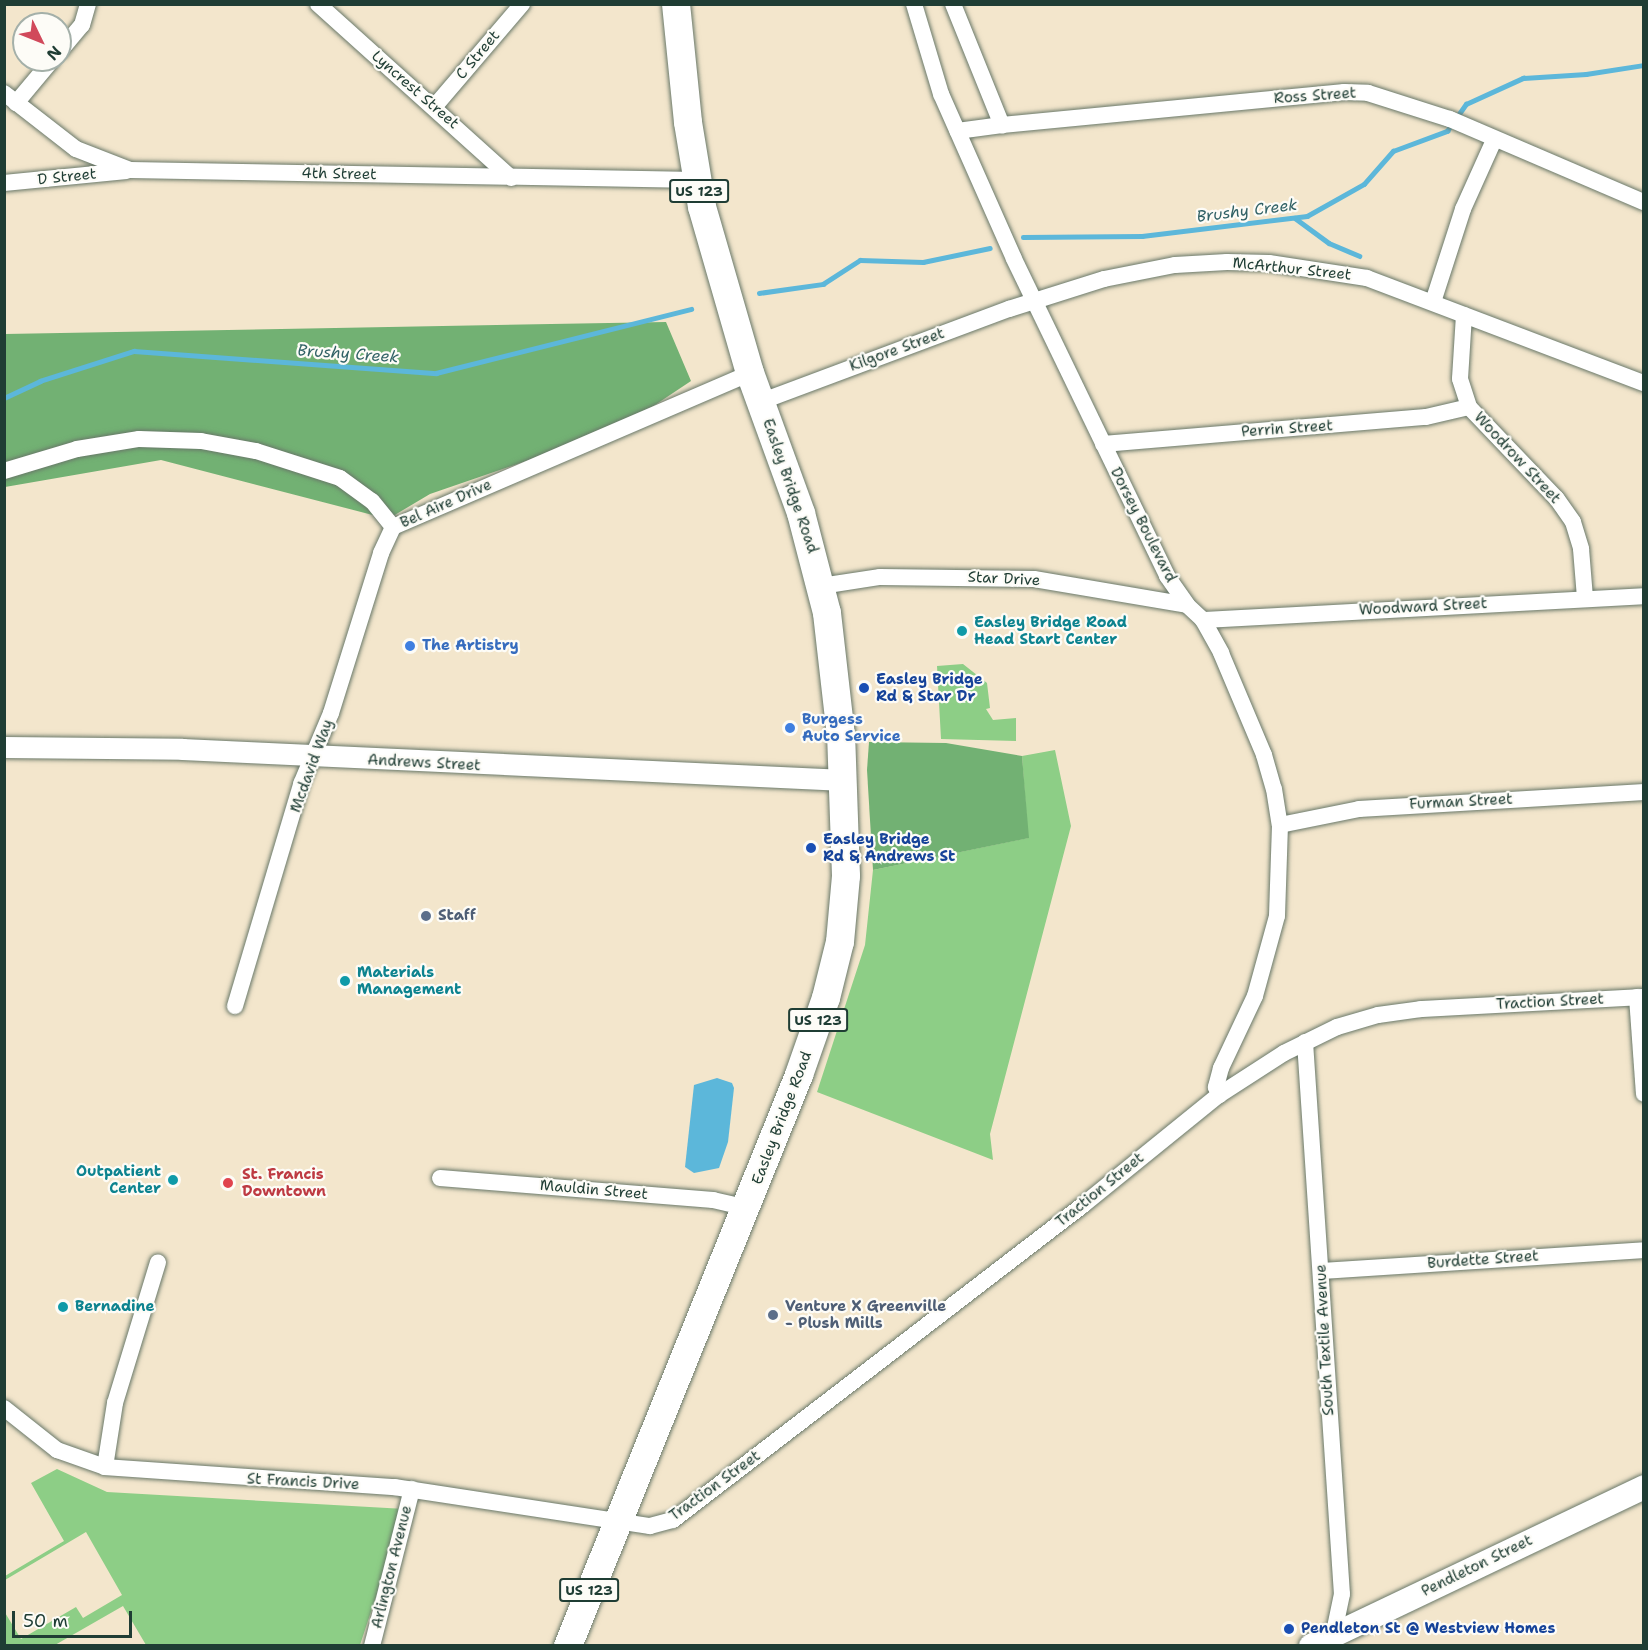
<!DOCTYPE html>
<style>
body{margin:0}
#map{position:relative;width:1648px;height:1650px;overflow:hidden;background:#f3e6cc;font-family:"Shantell Sans",sans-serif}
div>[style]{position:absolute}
.green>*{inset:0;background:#8dce86}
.forest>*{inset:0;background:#72b173}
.water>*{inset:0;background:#5cb7da}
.stream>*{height:4.5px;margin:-2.25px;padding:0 2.25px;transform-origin:2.25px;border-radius:2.25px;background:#5cb7da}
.roads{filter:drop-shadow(0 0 2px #697869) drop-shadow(0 0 2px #697869)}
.minor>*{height:16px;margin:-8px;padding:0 8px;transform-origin:8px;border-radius:8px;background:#fff}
.tertiary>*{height:21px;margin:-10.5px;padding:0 10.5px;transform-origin:10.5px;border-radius:10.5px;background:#fff}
.secondary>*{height:24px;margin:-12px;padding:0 12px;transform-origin:12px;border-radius:12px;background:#fff}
.trunk>*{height:28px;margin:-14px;padding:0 14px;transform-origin:14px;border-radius:14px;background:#fff}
.dots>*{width:16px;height:16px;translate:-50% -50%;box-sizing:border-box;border:3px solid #fdfcf7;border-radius:50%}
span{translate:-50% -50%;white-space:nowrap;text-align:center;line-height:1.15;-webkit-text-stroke:4.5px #fdfcf7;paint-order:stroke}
.shield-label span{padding:2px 4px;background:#fdfcf7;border:2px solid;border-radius:4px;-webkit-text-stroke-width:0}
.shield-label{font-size:14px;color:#1f3d34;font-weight:700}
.street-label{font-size:15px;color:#1f3d34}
.culture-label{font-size:15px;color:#0d838f;font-weight:700}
.left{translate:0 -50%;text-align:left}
.right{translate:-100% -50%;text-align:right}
.shop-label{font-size:15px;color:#366cbe;font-weight:700}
.transit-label{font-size:15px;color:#164399;font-weight:700}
.service-label{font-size:15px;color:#4e5e75;font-weight:700}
.health-label{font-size:15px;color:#be3a42;font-weight:700}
.water-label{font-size:16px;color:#316266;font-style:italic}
.frame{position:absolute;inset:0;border:6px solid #1f3d34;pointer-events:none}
.north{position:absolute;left:12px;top:12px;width:60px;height:60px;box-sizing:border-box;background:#fdfcf7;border:2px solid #a4b0a9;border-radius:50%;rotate:133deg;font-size:16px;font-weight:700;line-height:24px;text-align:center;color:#1f3d34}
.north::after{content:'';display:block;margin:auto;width:21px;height:27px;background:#d1495b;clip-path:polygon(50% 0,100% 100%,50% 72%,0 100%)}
.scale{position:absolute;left:12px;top:1611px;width:120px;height:27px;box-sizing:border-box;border:3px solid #1f3d34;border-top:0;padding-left:8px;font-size:18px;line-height:21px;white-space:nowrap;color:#1f3d34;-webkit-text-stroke:4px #fdfcf7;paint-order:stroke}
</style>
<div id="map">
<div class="green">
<div style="clip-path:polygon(963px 664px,987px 683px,990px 708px,986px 709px,993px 720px,1016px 718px,1016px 741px,941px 739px,937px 666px)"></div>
<div style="clip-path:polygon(1055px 750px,1071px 826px,990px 1134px,993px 1160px,817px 1092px,865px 945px,873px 870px,1028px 838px,1022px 756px)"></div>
<div style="clip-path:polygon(57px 1469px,107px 1492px,405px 1509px,360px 1645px,146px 1645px,123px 1606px,55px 1645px,5px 1645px,4px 1611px,21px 1639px,76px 1607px,83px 1618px,122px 1595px,86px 1532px,5px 1580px,5px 1576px,64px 1541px,31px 1483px)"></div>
</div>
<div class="forest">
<div style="clip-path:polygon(666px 322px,691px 381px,619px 429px,430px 494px,388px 519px,161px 460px,5px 487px,5px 334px)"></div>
<div style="clip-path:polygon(869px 742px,946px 743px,1022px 756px,1029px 838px,873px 870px,867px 770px)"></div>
</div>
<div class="water">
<div style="clip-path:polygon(717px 1078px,732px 1083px,734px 1088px,728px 1142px,719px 1168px,694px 1173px,685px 1167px,694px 1085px)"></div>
</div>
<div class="stream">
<div style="left:1295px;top:218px;width:42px;rotate:36.3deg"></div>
<div style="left:1329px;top:243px;width:33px;rotate:23deg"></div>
<div style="left:1023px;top:237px;width:119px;rotate:-0.5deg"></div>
<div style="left:1142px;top:236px;width:166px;rotate:-6.9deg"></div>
<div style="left:1307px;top:216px;width:65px;rotate:-29.3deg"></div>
<div style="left:1364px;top:184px;width:44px;rotate:-48.7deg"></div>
<div style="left:1393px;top:151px;width:58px;rotate:-20.3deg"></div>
<div style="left:1447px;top:131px;width:33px;rotate:-55deg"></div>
<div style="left:1466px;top:104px;width:63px;rotate:-24.5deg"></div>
<div style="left:1523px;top:78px;width:63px;rotate:-3.6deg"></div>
<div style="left:1586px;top:74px;width:59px;rotate:-8.8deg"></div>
<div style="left:759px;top:293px;width:65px;rotate:-8deg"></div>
<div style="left:823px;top:284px;width:44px;rotate:-33deg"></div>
<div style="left:860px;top:260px;width:63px;rotate:1.8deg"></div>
<div style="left:923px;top:262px;width:68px;rotate:-11.8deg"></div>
<div style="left:4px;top:398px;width:40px;rotate:-25deg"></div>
<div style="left:40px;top:381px;width:99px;rotate:-17.7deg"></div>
<div style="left:134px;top:351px;width:303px;rotate:4.2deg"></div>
<div style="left:436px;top:373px;width:263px;rotate:-14.1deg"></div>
</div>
<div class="roads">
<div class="minor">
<div style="left:318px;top:4px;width:260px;rotate:42deg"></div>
<div style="left:914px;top:4px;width:94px;rotate:73.3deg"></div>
<div style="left:941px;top:94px;width:180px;rotate:66.1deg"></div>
<div style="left:1014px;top:259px;width:352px;rotate:64.2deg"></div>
<div style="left:1167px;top:576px;width:35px;rotate:55deg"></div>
<div style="left:1187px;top:605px;width:22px;rotate:43deg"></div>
<div style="left:1203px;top:620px;width:38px;rotate:61deg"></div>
<div style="left:1221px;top:653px;width:111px;rotate:67.1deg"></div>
<div style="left:1264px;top:755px;width:35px;rotate:74deg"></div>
<div style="left:1274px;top:789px;width:36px;rotate:81deg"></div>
<div style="left:1280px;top:825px;width:91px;rotate:91.9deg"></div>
<div style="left:1277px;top:916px;width:83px;rotate:105.4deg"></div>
<div style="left:1255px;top:996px;width:80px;rotate:115.3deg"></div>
<div style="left:1221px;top:1068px;width:20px;rotate:105deg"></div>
<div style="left:1216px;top:1087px;width:9px;rotate:69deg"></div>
<div style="left:953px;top:4px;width:131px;rotate:68deg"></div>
<div style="left:1002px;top:125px;width:45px;rotate:172.4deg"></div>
<div style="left:60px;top:51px;width:34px;rotate:-50deg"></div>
<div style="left:82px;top:25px;width:22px;rotate:-74deg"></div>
<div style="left:4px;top:93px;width:91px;rotate:37.9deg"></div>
<div style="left:76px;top:149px;width:58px;rotate:21.3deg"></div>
<div style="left:130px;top:170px;width:567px;rotate:1.01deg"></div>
<div style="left:16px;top:103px;width:56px;rotate:-50.1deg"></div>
<div style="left:435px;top:106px;width:134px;rotate:-49.5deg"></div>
<div style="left:1002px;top:125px;width:344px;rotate:-5.5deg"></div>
<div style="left:1344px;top:92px;width:24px;rotate:2deg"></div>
<div style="left:1368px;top:93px;width:86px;rotate:17.6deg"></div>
<div style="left:1450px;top:119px;width:211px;rotate:23.2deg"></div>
<div style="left:4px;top:183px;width:123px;rotate:-5.6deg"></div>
<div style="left:1433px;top:302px;width:98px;rotate:-72.1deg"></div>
<div style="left:1463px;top:209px;width:76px;rotate:-65.8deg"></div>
<div style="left:1464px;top:315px;width:64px;rotate:93.6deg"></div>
<div style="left:1460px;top:379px;width:29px;rotate:72deg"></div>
<div style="left:1469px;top:407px;width:127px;rotate:46.3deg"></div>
<div style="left:1557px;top:499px;width:28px;rotate:55deg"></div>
<div style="left:1573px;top:522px;width:28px;rotate:73deg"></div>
<div style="left:1581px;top:549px;width:49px;rotate:85.3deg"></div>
<div style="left:760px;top:402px;width:266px;rotate:-20.5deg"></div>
<div style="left:1009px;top:309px;width:100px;rotate:-17.5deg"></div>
<div style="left:1104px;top:279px;width:72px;rotate:-11.2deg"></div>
<div style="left:1175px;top:265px;width:52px;rotate:-3.3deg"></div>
<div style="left:1227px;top:262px;width:42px;rotate:1.4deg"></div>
<div style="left:1269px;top:263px;width:99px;rotate:8.7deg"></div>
<div style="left:1367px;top:278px;width:296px;rotate:20.8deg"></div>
<div style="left:1103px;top:444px;width:324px;rotate:-4.8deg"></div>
<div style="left:1426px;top:417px;width:44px;rotate:-13.1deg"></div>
<div style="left:4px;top:471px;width:76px;rotate:-16.8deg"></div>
<div style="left:77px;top:449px;width:63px;rotate:-9.2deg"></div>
<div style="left:139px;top:439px;width:62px;rotate:1.8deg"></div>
<div style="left:201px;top:441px;width:56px;rotate:10.3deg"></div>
<div style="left:256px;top:451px;width:88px;rotate:17.8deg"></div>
<div style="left:340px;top:478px;width:39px;rotate:36deg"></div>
<div style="left:372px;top:501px;width:33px;rotate:51deg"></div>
<div style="left:393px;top:527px;width:389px;rotate:-23.3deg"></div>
<div style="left:821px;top:586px;width:60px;rotate:-8.7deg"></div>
<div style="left:880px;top:577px;width:154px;rotate:0.7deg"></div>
<div style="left:1034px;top:579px;width:155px;rotate:9.6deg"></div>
<div style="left:1203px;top:620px;width:442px;rotate:-3.1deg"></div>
<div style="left:1280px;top:825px;width:81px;rotate:-11.4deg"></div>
<div style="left:1359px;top:809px;width:286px;rotate:-3.4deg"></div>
<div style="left:1637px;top:997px;width:97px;rotate:85.9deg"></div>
<div style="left:235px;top:1006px;width:232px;rotate:-73.4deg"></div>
<div style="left:301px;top:784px;width:77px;rotate:-67.1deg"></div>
<div style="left:331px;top:713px;width:168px;rotate:-72.6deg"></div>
<div style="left:381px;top:553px;width:29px;rotate:-65deg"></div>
<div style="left:1305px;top:1042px;width:553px;rotate:86.17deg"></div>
<div style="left:1342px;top:1594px;width:49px;rotate:101.8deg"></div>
<div style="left:440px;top:1178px;width:274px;rotate:4.6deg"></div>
<div style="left:713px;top:1200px;width:35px;rotate:13deg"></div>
<div style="left:1322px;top:1271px;width:323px;rotate:-3.7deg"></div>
<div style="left:4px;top:1408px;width:68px;rotate:38.4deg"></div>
<div style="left:57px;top:1450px;width:51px;rotate:19.5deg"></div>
<div style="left:105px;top:1467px;width:290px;rotate:4deg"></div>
<div style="left:394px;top:1487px;width:259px;rotate:8.7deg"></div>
<div style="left:650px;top:1526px;width:24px;rotate:-15deg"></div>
<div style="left:673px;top:1520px;width:517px;rotate:-37.53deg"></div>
<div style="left:1083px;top:1205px;width:175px;rotate:-39deg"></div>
<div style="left:1219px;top:1095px;width:77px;rotate:-32.9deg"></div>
<div style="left:1284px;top:1053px;width:59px;rotate:-26.1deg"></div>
<div style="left:1337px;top:1027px;width:43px;rotate:-16.3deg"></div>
<div style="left:1378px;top:1015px;width:43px;rotate:-7.9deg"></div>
<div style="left:1421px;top:1009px;width:223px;rotate:-3.1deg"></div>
<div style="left:105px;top:1467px;width:65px;rotate:-81.1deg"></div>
<div style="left:115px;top:1403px;width:147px;rotate:-73deg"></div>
<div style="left:372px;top:1646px;width:162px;rotate:-75.7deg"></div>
</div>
<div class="tertiary">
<div style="left:4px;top:747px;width:178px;rotate:0.6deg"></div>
<div style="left:182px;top:749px;width:663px;rotate:2.68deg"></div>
</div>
<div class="secondary">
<div style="left:1311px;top:1646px;width:369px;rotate:-25.5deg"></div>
</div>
<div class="trunk">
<div style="left:568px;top:1646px;width:616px;rotate:-67.97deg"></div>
<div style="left:799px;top:1075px;width:82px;rotate:-70.7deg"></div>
<div style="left:826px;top:998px;width:58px;rotate:-76deg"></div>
<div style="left:840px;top:942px;width:66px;rotate:-84.8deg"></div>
<div style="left:846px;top:876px;width:140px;rotate:-92deg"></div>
<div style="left:841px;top:736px;width:124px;rotate:-96.5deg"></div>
<div style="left:827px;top:613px;width:103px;rotate:-104.6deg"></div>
<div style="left:801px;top:513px;width:149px;rotate:-110deg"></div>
<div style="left:750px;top:373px;width:173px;rotate:-106.1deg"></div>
<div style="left:702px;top:207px;width:86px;rotate:-99.4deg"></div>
<div style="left:688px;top:122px;width:119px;rotate:-95.8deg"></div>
</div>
</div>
<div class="dots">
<div style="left:962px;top:631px;background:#0f9aa8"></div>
<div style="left:410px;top:646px;background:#3f7fe0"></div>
<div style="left:864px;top:688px;background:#1a4fb4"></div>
<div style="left:790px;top:728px;background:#3f7fe0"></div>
<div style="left:811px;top:848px;background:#1a4fb4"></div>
<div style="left:426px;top:916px;background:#5c6f8a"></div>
<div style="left:345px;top:981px;background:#0f9aa8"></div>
<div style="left:173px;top:1180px;background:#0f9aa8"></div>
<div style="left:228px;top:1183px;background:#e0444e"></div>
<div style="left:63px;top:1307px;background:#0f9aa8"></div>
<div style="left:773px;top:1315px;background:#5c6f8a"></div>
<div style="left:1289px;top:1629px;background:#1a4fb4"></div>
</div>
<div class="shield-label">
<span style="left:699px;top:191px">US 123</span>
<span style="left:818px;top:1020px">US 123</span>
<span style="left:589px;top:1590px">US 123</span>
</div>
<div class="street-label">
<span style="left:478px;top:55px;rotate:-50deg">C Street</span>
<span style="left:415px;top:90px;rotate:41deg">Lyncrest Street</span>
<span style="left:1315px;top:96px;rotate:-4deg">Ross Street</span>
<span style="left:339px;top:174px;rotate:1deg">4th Street</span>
<span style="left:67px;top:177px;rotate:-6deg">D Street</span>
<span style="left:1292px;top:269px;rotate:6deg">McArthur Street</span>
<span style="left:897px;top:350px;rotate:-20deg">Kilgore Street</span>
<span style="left:1287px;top:429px;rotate:-4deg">Perrin Street</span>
<span style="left:1517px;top:458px;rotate:47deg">Woodrow Street</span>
<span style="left:790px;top:486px;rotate:71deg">Easley Bridge Road</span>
<span style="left:446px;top:504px;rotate:-24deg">Bel Aire Drive</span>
<span style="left:1143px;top:525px;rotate:63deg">Dorsey Boulevard</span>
<span style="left:1004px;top:579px;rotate:3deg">Star Drive</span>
<span style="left:1423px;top:607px;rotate:-3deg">Woodward Street</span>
<span style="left:424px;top:763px;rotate:3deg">Andrews Street</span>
<span style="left:312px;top:766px;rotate:-70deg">Mcdavid Way</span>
<span style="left:1461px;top:802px;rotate:-3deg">Furman Street</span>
<span style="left:1550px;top:1002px;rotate:-3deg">Traction Street</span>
<span style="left:782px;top:1118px;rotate:-69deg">Easley Bridge Road</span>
<span style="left:594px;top:1190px;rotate:5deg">Mauldin Street</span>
<span style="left:1100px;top:1190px;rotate:-39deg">Traction Street</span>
<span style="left:1483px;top:1260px;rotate:-4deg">Burdette Street</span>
<span style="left:1325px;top:1340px;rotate:-93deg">South Textile Avenue</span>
<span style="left:303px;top:1482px;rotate:3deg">St Francis Drive</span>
<span style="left:715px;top:1486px;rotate:-36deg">Traction Street</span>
<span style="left:1477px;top:1566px;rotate:-26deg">Pendleton Street</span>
<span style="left:392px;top:1567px;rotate:-76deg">Arlington Avenue</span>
</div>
<div class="culture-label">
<span class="left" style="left:974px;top:631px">Easley Bridge Road<br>Head Start Center</span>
<span class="left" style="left:357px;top:981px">Materials<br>Management</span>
<span class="right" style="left:161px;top:1180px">Outpatient<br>Center</span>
<span class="left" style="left:75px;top:1307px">Bernadine</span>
</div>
<div class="shop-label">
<span class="left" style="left:422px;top:646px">The Artistry</span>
<span class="left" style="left:802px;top:728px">Burgess<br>Auto Service</span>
</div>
<div class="transit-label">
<span class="left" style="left:876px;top:688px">Easley Bridge<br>Rd &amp; Star Dr</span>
<span class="left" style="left:823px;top:848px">Easley Bridge<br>Rd &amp; Andrews St</span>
<span class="left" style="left:1301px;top:1629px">Pendleton St @ Westview Homes</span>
</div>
<div class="service-label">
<span class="left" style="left:438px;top:916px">Staff</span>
<span class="left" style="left:785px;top:1315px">Venture X Greenville<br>- Plush Mills</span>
</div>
<div class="health-label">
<span class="left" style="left:242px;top:1183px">St. Francis<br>Downtown</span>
</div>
<div class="water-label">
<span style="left:1247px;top:211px;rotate:-7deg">Brushy Creek</span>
<span style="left:348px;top:354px;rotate:4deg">Brushy Creek</span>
</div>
<div class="frame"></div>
<div class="north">N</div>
<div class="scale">50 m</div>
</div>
